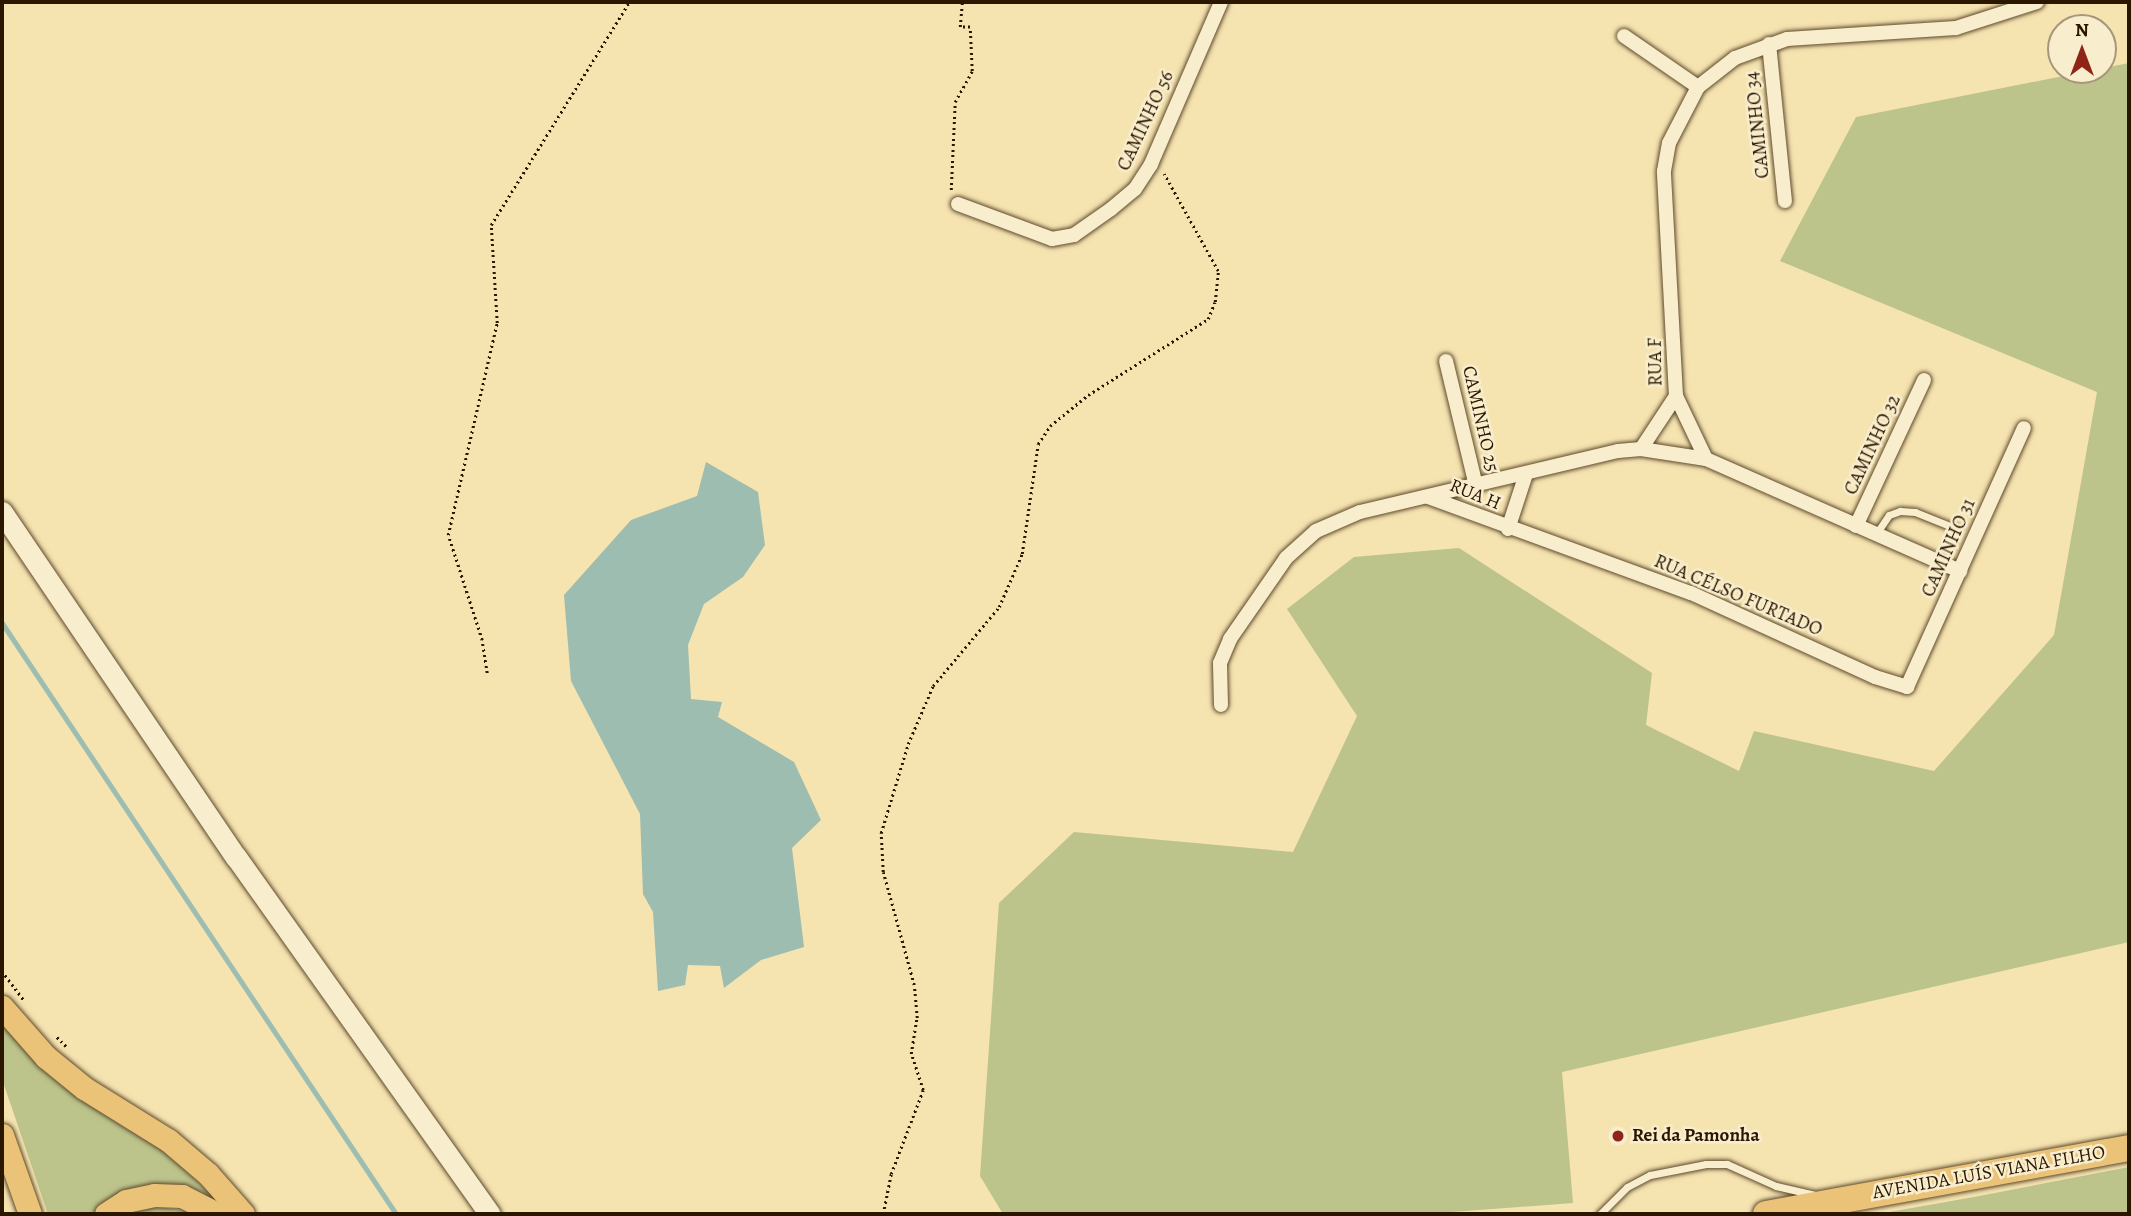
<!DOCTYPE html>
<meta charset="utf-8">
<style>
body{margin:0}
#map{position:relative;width:2131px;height:1216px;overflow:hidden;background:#f5e3b0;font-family:Alegreya,serif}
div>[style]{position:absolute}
.green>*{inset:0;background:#bcc48b}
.water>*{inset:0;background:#9dbdb1}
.stream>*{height:5px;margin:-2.5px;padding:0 2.5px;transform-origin:2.5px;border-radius:2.5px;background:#9dbdb1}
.path>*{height:2.5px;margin-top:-1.25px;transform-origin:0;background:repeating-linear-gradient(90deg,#2b1700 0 2px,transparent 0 5.5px)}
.roads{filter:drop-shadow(0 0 2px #5e4a2c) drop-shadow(0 0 2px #5e4a2c)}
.lane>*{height:7px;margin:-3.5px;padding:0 3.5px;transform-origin:3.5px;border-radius:3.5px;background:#f8edcc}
.street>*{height:14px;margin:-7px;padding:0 7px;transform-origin:7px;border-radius:7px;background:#f8edcc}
.secondary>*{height:21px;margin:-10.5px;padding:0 10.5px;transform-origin:10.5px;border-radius:10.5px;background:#f8edcc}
.primary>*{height:23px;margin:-11.5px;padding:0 11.5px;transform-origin:11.5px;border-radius:11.5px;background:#eac278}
.highway>*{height:26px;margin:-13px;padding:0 13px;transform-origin:13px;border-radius:13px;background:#eac278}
.dots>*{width:19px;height:19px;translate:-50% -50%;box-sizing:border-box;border:4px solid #f8edcc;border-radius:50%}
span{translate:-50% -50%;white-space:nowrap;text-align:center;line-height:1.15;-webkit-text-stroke:5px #f8edcc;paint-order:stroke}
.street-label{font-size:19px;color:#2b1700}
.poi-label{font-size:19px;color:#2b1700;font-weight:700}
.left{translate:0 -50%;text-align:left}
.frame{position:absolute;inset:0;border:4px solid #2b1700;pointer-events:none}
.north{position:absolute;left:2047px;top:14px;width:70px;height:70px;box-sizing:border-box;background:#f8edcc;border:2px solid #a6977a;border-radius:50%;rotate:0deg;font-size:19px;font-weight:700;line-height:28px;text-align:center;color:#2b1700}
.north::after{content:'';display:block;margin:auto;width:24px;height:32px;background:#8f2418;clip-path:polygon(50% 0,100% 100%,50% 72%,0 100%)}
</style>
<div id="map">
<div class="green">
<div style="clip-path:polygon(2129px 63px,2129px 942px,1562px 1072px,1573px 1203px,1425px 1214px,1003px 1214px,980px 1176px,999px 903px,1074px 832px,1293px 852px,1357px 716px,1287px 609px,1354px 557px,1459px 548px,1652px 673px,1646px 725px,1739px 771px,1754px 731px,1934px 771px,2054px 635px,2097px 392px,1780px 261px,1856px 117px)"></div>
<div style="clip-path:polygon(2px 1020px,126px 1125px,164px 1151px,233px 1214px,208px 1199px,102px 1205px,94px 1214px,48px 1214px,2px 1079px)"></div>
<div style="clip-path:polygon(2129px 1167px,2129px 1214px,1878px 1214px,1974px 1197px)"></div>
<div style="clip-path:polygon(153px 1206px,186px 1211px,191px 1214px,125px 1214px)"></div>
</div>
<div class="water">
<div style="clip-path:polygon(706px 462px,758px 492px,765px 545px,743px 577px,704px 604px,688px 645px,691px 699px,722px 702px,718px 717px,794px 762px,821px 820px,792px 848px,804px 947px,761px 960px,724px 988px,720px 966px,688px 965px,685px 985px,658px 991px,653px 912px,643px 894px,640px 814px,571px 681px,564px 595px,631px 520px,697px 496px)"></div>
</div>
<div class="stream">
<div style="left:2px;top:623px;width:710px;rotate:56.31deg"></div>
</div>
<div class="path">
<div style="left:951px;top:190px;width:88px;rotate:-87.4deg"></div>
<div style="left:955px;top:102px;width:35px;rotate:-61deg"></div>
<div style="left:972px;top:71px;width:44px;rotate:-92.6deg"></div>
<div style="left:970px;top:27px;width:10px;rotate:180deg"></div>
<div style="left:960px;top:27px;width:25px;rotate:-85deg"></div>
<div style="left:487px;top:673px;width:33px;rotate:-99deg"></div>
<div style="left:482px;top:640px;width:110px;rotate:-107.9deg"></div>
<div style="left:448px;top:535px;width:218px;rotate:-77deg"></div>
<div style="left:497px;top:323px;width:98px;rotate:-93.5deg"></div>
<div style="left:491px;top:225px;width:262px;rotate:-58.2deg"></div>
<div style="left:2px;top:971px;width:38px;rotate:53deg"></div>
<div style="left:57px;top:1037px;width:14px;rotate:45deg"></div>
<div style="left:883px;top:1214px;width:41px;rotate:-78.7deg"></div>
<div style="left:891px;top:1174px;width:90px;rotate:-69.1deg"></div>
<div style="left:923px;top:1090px;width:38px;rotate:-108deg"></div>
<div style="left:911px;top:1054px;width:36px;rotate:-81deg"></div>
<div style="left:917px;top:1018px;width:33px;rotate:-95deg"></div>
<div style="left:914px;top:985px;width:117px;rotate:-105.3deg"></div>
<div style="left:883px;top:872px;width:39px;rotate:-93deg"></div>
<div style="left:881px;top:833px;width:93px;rotate:-73.1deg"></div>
<div style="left:908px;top:744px;width:63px;rotate:-66.7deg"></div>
<div style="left:933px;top:686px;width:103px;rotate:-50.1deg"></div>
<div style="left:999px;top:607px;width:58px;rotate:-66.5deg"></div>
<div style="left:1022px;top:554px;width:111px;rotate:-81.7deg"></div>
<div style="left:1038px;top:444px;width:22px;rotate:-56deg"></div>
<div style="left:1050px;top:426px;width:49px;rotate:-39.2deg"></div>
<div style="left:1088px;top:395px;width:142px;rotate:-32.3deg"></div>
<div style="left:1208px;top:319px;width:18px;rotate:-68deg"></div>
<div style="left:1215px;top:302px;width:31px;rotate:-84deg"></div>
<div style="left:1218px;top:271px;width:111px;rotate:-119.1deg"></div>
</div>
<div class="roads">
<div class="lane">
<div style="left:1876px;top:534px;width:23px;rotate:-56deg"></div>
<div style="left:1889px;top:515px;width:12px;rotate:-20deg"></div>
<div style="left:1900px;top:511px;width:15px;rotate:4deg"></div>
<div style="left:1915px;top:512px;width:45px;rotate:22deg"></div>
<div style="left:1600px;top:1214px;width:38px;rotate:-45deg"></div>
<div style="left:1627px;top:1187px;width:26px;rotate:-28deg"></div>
<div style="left:1650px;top:1175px;width:57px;rotate:-11.1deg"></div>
<div style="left:1706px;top:1164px;width:21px"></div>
<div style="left:1727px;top:1164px;width:54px;rotate:24.2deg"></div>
<div style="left:1776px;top:1186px;width:39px;rotate:13deg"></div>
</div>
<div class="street">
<div style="left:1624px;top:36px;width:90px;rotate:34.6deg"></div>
<div style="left:1769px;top:44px;width:158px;rotate:84.2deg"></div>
<div style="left:958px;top:204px;width:100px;rotate:20.4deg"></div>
<div style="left:1052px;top:239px;width:22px;rotate:-10deg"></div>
<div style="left:1074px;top:235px;width:45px;rotate:-35.1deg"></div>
<div style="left:1111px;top:209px;width:31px;rotate:-40deg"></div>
<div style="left:1135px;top:189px;width:30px;rotate:-57deg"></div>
<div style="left:1151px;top:164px;width:176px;rotate:-66.6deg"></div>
<div style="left:1446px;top:361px;width:129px;rotate:76.5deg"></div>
<div style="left:1676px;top:396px;width:70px;rotate:64.5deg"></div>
<div style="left:1641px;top:449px;width:64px;rotate:-56.6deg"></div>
<div style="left:1676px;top:396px;width:225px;rotate:-93.1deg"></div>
<div style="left:1664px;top:171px;width:28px;rotate:-80deg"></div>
<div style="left:1669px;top:143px;width:63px;rotate:-62.6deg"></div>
<div style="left:1698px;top:87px;width:47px;rotate:-38.1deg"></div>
<div style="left:1735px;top:58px;width:55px;rotate:-20.1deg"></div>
<div style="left:1787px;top:39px;width:169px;rotate:-3.7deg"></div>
<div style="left:1956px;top:28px;width:85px;rotate:-17.8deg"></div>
<div style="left:1428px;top:497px;width:280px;rotate:20.1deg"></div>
<div style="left:1691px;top:593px;width:202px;rotate:24.5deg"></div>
<div style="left:1875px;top:677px;width:34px;rotate:17deg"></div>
<div style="left:1907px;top:687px;width:284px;rotate:-65.7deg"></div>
<div style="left:1856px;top:526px;width:161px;rotate:-65deg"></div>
<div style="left:1508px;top:529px;width:58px;rotate:-71.9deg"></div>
<div style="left:1221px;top:705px;width:42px;rotate:-91.4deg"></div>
<div style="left:1220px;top:663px;width:26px;rotate:-67deg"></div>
<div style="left:1230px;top:639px;width:98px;rotate:-55.3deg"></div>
<div style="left:1286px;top:558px;width:40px;rotate:-42deg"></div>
<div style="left:1316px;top:531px;width:48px;rotate:-23.4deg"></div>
<div style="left:1360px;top:512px;width:265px;rotate:-13.3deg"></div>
<div style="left:1618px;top:451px;width:23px;rotate:-5deg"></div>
<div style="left:1641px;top:449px;width:66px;rotate:8.7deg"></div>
<div style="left:1706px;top:459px;width:278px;rotate:23.8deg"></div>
</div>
<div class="secondary">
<div style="left:2px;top:512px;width:417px;rotate:55.9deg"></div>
<div style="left:236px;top:857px;width:438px;rotate:54.6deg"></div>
</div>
<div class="primary">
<div style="left:2px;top:1007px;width:67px;rotate:48.7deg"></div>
<div style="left:46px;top:1057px;width:49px;rotate:39.2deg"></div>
<div style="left:84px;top:1088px;width:99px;rotate:31.8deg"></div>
<div style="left:168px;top:1140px;width:52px;rotate:40.4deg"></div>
<div style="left:208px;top:1174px;width:53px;rotate:48.8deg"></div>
<div style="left:2px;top:1135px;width:84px;rotate:70.5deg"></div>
<div style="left:106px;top:1214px;width:24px;rotate:-33deg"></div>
<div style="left:126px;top:1201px;width:29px;rotate:-12deg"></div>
<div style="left:154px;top:1195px;width:28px;rotate:2deg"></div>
<div style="left:182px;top:1196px;width:39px;rotate:27deg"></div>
</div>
<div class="highway">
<div style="left:1766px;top:1214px;width:369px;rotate:-10.3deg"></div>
</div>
</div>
<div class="dots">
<div style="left:1618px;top:1136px;background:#8f2418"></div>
</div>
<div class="street-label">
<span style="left:1146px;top:121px;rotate:-65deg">CAMINHO 56</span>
<span style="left:1758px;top:125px;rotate:-96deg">CAMINHO 34</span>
<span style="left:1656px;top:362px;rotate:-91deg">RUA F</span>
<span style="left:1480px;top:419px;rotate:77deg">CAMINHO 25</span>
<span style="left:1873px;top:445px;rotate:-65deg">CAMINHO 32</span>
<span style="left:1475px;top:495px;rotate:22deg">RUA H</span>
<span style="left:1949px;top:548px;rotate:-66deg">CAMINHO 31</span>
<span style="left:1738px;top:596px;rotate:23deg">RUA CÉLSO FURTADO</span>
<span style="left:1989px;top:1173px;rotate:-10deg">AVENIDA LUÍS VIANA FILHO</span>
</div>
<div class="poi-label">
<span class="left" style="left:1632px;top:1136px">Rei da Pamonha</span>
</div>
<div class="frame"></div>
<div class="north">N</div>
</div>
